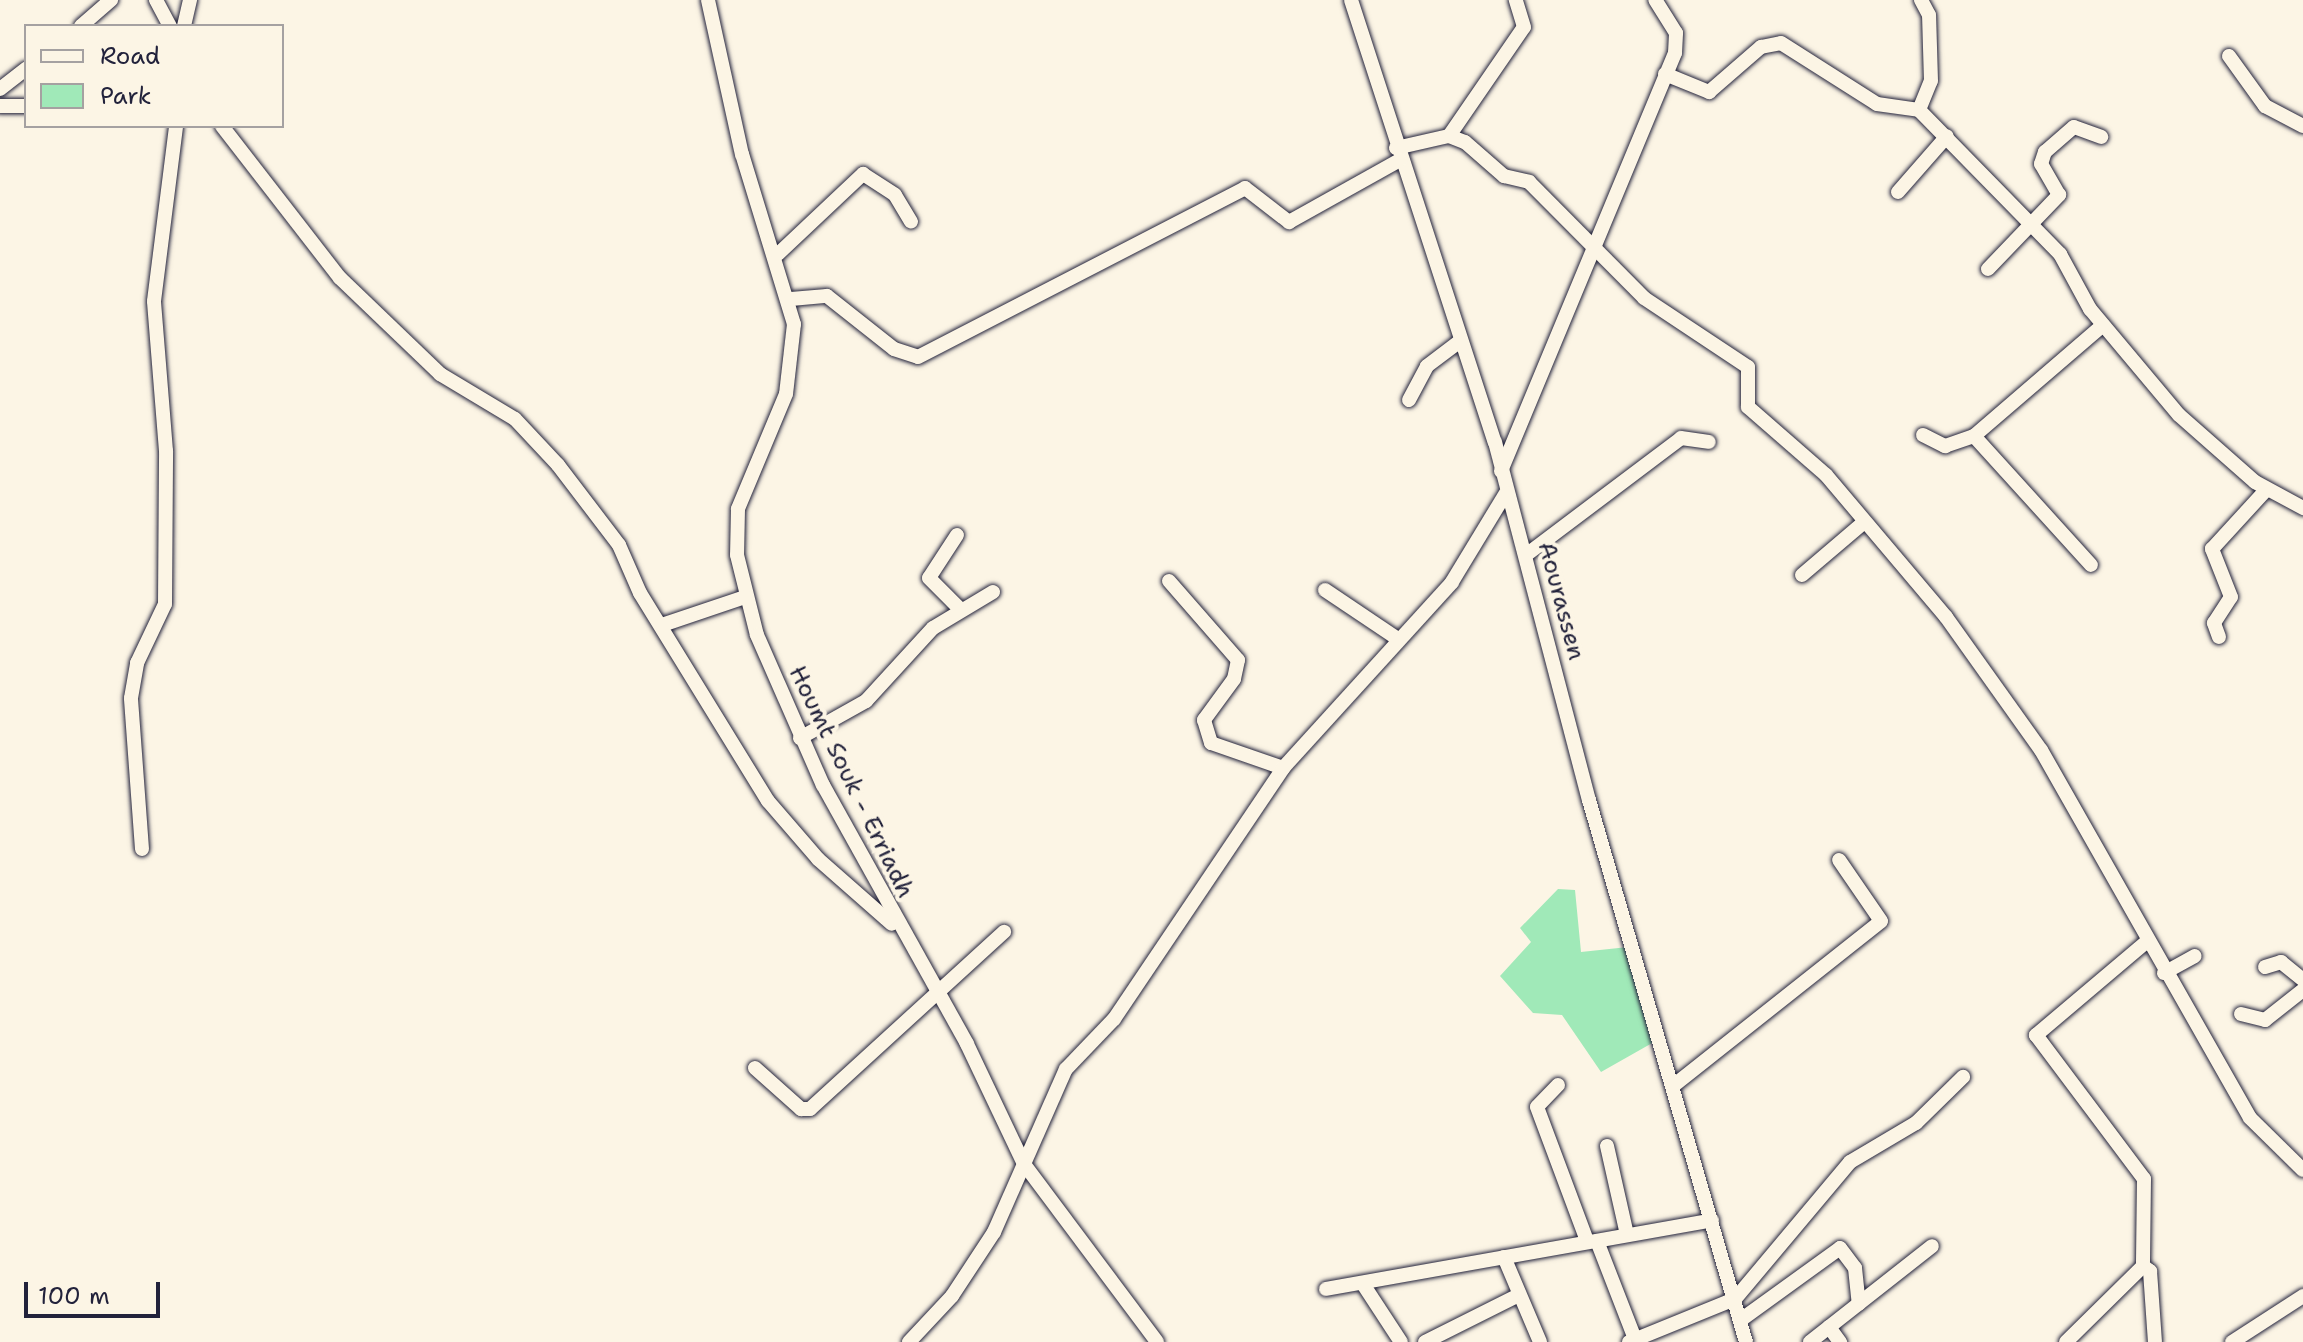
<!DOCTYPE html>
<style>
body{margin:0}
#map{position:relative;width:2303px;height:1342px;overflow:hidden;background:#fcf5e5;font-family:"Shantell Sans",sans-serif}
div>[style]{position:absolute}
.green>*{inset:0;background:#a0e9b8}
.roads{filter:drop-shadow(0 0 2px #22223b) drop-shadow(0 0 2px #22223b)}
.minor>*{height:14px;margin:-7px;padding:0 7px;transform-origin:7px;border-radius:7px;background:#fcf5e5}
span{translate:-50% -50%;white-space:nowrap;text-align:center;line-height:1.15;-webkit-text-stroke:8px #fcf5e5;paint-order:stroke}
.street-label{font-size:24px;color:#22223b}
.legend{position:absolute;left:24px;top:24px;width:260px;height:104px;box-sizing:border-box;background:#fcf5e5;border:2px solid #a5a1a1;margin:0;padding:10px 14px;list-style:none;font-size:24px;color:#22223b}
.legend li{display:flex;align-items:center;gap:16px;height:40px}
.legend b{width:40px;border:2px solid #a5a1a1}
.scale{position:absolute;left:24px;top:1282px;width:136px;height:36px;box-sizing:border-box;border:4px solid #22223b;border-top:0;padding-left:10px;font-size:24px;line-height:28px;white-space:nowrap;color:#22223b;-webkit-text-stroke:6px #fcf5e5;paint-order:stroke}
</style>
<div id="map">
<div class="green">
<div style="clip-path:polygon(1558px 889px,1575px 890px,1581px 952px,1628px 947px,1654px 1042px,1601px 1072px,1562px 1015px,1533px 1013px,1500px 976px,1531px 942px,1520px 928px)"></div>
</div>
<div class="roads">
<div class="minor">
<div style="left:156px;top:0;width:30px;rotate:62deg"></div>
<div style="left:708px;top:0;width:158px;rotate:77.6deg"></div>
<div style="left:742px;top:154px;width:178px;rotate:73deg"></div>
<div style="left:794px;top:324px;width:70px;rotate:96.5deg"></div>
<div style="left:786px;top:394px;width:125px;rotate:112.7deg"></div>
<div style="left:738px;top:509px;width:46px;rotate:91.2deg"></div>
<div style="left:737px;top:555px;width:82px;rotate:76deg"></div>
<div style="left:757px;top:635px;width:164px;rotate:66.3deg"></div>
<div style="left:823px;top:785px;width:296px;rotate:60.9deg"></div>
<div style="left:967px;top:1044px;width:133px;rotate:64.6deg"></div>
<div style="left:1024px;top:1164px;width:222px;rotate:53.2deg"></div>
<div style="left:1351px;top:0;width:465px;rotate:72deg"></div>
<div style="left:1495px;top:442px;width:370px;rotate:75.3deg"></div>
<div style="left:1589px;top:800px;width:564px;rotate:73.85deg"></div>
<div style="left:81px;top:26px;width:40px;rotate:-41deg"></div>
<div style="left:184px;top:26px;width:27px;rotate:-77deg"></div>
<div style="left:2229px;top:56px;width:62px;rotate:54.2deg"></div>
<div style="left:2265px;top:106px;width:43px;rotate:27.8deg"></div>
<div style="left:1665px;top:74px;width:48px;rotate:22.2deg"></div>
<div style="left:1709px;top:92px;width:69px;rotate:-40.9deg"></div>
<div style="left:1761px;top:47px;width:20px;rotate:-11deg"></div>
<div style="left:1781px;top:43px;width:114px;rotate:32.4deg"></div>
<div style="left:1877px;top:104px;width:42px;rotate:8.1deg"></div>
<div style="left:1919px;top:110px;width:202px;rotate:45.6deg"></div>
<div style="left:2060px;top:254px;width:63px;rotate:61.4deg"></div>
<div style="left:2090px;top:309px;width:138px;rotate:50deg"></div>
<div style="left:2179px;top:415px;width:101px;rotate:41.4deg"></div>
<div style="left:2255px;top:482px;width:55px;rotate:28.4deg"></div>
<div style="left:0;top:89px;width:33px;rotate:-38deg"></div>
<div style="left:0;top:106px;width:26px"></div>
<div style="left:1919px;top:110px;width:31px;rotate:-68deg"></div>
<div style="left:1931px;top:81px;width:66px;rotate:-91.7deg"></div>
<div style="left:1929px;top:15px;width:17px;rotate:-118deg"></div>
<div style="left:222px;top:126px;width:192px;rotate:52.2deg"></div>
<div style="left:340px;top:278px;width:139px;rotate:43.8deg"></div>
<div style="left:440px;top:374px;width:87px;rotate:31deg"></div>
<div style="left:515px;top:419px;width:63px;rotate:46.9deg"></div>
<div style="left:558px;top:465px;width:101px;rotate:52.7deg"></div>
<div style="left:619px;top:545px;width:52px;rotate:66.4deg"></div>
<div style="left:640px;top:593px;width:244px;rotate:58.4deg"></div>
<div style="left:768px;top:801px;width:77px;rotate:49.2deg"></div>
<div style="left:818px;top:859px;width:98px;rotate:41.3deg"></div>
<div style="left:1449px;top:136px;width:132px;rotate:-55.5deg"></div>
<div style="left:1524px;top:27px;width:28px;rotate:-107deg"></div>
<div style="left:1396px;top:148px;width:54px;rotate:-12.8deg"></div>
<div style="left:1449px;top:136px;width:17px;rotate:21deg"></div>
<div style="left:1465px;top:142px;width:52px;rotate:41.1deg"></div>
<div style="left:1504px;top:176px;width:26px;rotate:13deg"></div>
<div style="left:1529px;top:182px;width:163px;rotate:45.2deg"></div>
<div style="left:1644px;top:298px;width:125px;rotate:33.6deg"></div>
<div style="left:1748px;top:367px;width:40px;rotate:90deg"></div>
<div style="left:1748px;top:407px;width:103px;rotate:41.1deg"></div>
<div style="left:1826px;top:475px;width:186px;rotate:49.8deg"></div>
<div style="left:1946px;top:617px;width:163px;rotate:54.5deg"></div>
<div style="left:2041px;top:750px;width:423px;rotate:60.4deg"></div>
<div style="left:2250px;top:1118px;width:74px;rotate:44.5deg"></div>
<div style="left:1898px;top:192px;width:74px;rotate:-48.8deg"></div>
<div style="left:778px;top:254px;width:117px;rotate:-43.3deg"></div>
<div style="left:863px;top:174px;width:38px;rotate:33deg"></div>
<div style="left:895px;top:195px;width:31px;rotate:59deg"></div>
<div style="left:1988px;top:269px;width:103px;rotate:-46.2deg"></div>
<div style="left:2059px;top:195px;width:36px;rotate:-120deg"></div>
<div style="left:2041px;top:164px;width:13px;rotate:-72deg"></div>
<div style="left:2045px;top:152px;width:38px;rotate:-41deg"></div>
<div style="left:2074px;top:127px;width:29px;rotate:20deg"></div>
<div style="left:791px;top:299px;width:36px;rotate:-5deg"></div>
<div style="left:827px;top:296px;width:85px;rotate:38.3deg"></div>
<div style="left:894px;top:349px;width:25px;rotate:18deg"></div>
<div style="left:918px;top:357px;width:368px;rotate:-27.3deg"></div>
<div style="left:1245px;top:188px;width:56px;rotate:37.7deg"></div>
<div style="left:1289px;top:222px;width:127px;rotate:-29.2deg"></div>
<div style="left:1409px;top:400px;width:38px;rotate:-62deg"></div>
<div style="left:1427px;top:366px;width:40px;rotate:-37deg"></div>
<div style="left:1923px;top:435px;width:25px;rotate:27deg"></div>
<div style="left:1945px;top:446px;width:31px;rotate:-19deg"></div>
<div style="left:1974px;top:436px;width:170px;rotate:-40.7deg"></div>
<div style="left:1974px;top:436px;width:174px;rotate:47.8deg"></div>
<div style="left:1501px;top:471px;width:453px;rotate:-67.4deg"></div>
<div style="left:1675px;top:53px;width:20px;rotate:-87deg"></div>
<div style="left:1676px;top:33px;width:39px;rotate:-122deg"></div>
<div style="left:957px;top:535px;width:51px;rotate:123.1deg"></div>
<div style="left:929px;top:578px;width:42px;rotate:45deg"></div>
<div style="left:1526px;top:555px;width:194px;rotate:-37deg"></div>
<div style="left:1681px;top:438px;width:28px;rotate:8deg"></div>
<div style="left:1802px;top:575px;width:80px;rotate:-40.4deg"></div>
<div style="left:1169px;top:581px;width:105px;rotate:48.9deg"></div>
<div style="left:1238px;top:660px;width:19px;rotate:102deg"></div>
<div style="left:1234px;top:679px;width:51px;rotate:126.2deg"></div>
<div style="left:1204px;top:720px;width:24px;rotate:73deg"></div>
<div style="left:1211px;top:743px;width:76px;rotate:19.1deg"></div>
<div style="left:1325px;top:590px;width:84px;rotate:33.9deg"></div>
<div style="left:662px;top:625px;width:88px;rotate:-18.6deg"></div>
<div style="left:2219px;top:637px;width:15px;rotate:-110deg"></div>
<div style="left:2214px;top:623px;width:31px;rotate:-57deg"></div>
<div style="left:2231px;top:597px;width:52px;rotate:-111.6deg"></div>
<div style="left:2212px;top:549px;width:80px;rotate:-47.5deg"></div>
<div style="left:800px;top:738px;width:76px;rotate:-29.3deg"></div>
<div style="left:866px;top:701px;width:99px;rotate:-47.5deg"></div>
<div style="left:933px;top:628px;width:70px;rotate:-31deg"></div>
<div style="left:142px;top:849px;width:151px;rotate:-94.2deg"></div>
<div style="left:131px;top:698px;width:36px;rotate:-80deg"></div>
<div style="left:137px;top:663px;width:65px;rotate:-64.6deg"></div>
<div style="left:165px;top:604px;width:153px;rotate:-89.6deg"></div>
<div style="left:166px;top:451px;width:150px;rotate:-94.6deg"></div>
<div style="left:154px;top:301px;width:176px;rotate:-82.8deg"></div>
<div style="left:2145px;top:943px;width:143px;rotate:139.8deg"></div>
<div style="left:2036px;top:1035px;width:180px;rotate:53.1deg"></div>
<div style="left:2144px;top:1179px;width:87px;rotate:90.7deg"></div>
<div style="left:2143px;top:1266px;width:9px;rotate:36deg"></div>
<div style="left:2150px;top:1271px;width:71px;rotate:86deg"></div>
<div style="left:2265px;top:967px;width:17px;rotate:-17deg"></div>
<div style="left:2281px;top:962px;width:28px;rotate:39deg"></div>
<div style="left:2164px;top:973px;width:35px;rotate:-29deg"></div>
<div style="left:2241px;top:1014px;width:25px;rotate:14deg"></div>
<div style="left:2265px;top:1020px;width:48px;rotate:-38.3deg"></div>
<div style="left:755px;top:1068px;width:62px;rotate:41.7deg"></div>
<div style="left:801px;top:1109px;width:9px"></div>
<div style="left:810px;top:1109px;width:263px;rotate:-42.4deg"></div>
<div style="left:1558px;top:1085px;width:30px;rotate:134deg"></div>
<div style="left:1537px;top:1107px;width:143px;rotate:69.5deg"></div>
<div style="left:1673px;top:1086px;width:265px;rotate:-38.4deg"></div>
<div style="left:1881px;top:921px;width:74px;rotate:-124.5deg"></div>
<div style="left:1607px;top:1146px;width:91px;rotate:77.3deg"></div>
<div style="left:1597px;top:1241px;width:105px;rotate:68.8deg"></div>
<div style="left:1504px;top:1257px;width:92px;rotate:67deg"></div>
<div style="left:1363px;top:1284px;width:69px;rotate:56.8deg"></div>
<div style="left:1326px;top:1289px;width:392px;rotate:-10.1deg"></div>
<div style="left:1742px;top:1319px;width:121px;rotate:-35.9deg"></div>
<div style="left:1840px;top:1248px;width:25px;rotate:53deg"></div>
<div style="left:1855px;top:1268px;width:36px;rotate:84deg"></div>
<div style="left:1829px;top:1327px;width:19px;rotate:54deg"></div>
<div style="left:909px;top:1342px;width:63px;rotate:-46.9deg"></div>
<div style="left:952px;top:1296px;width:77px;rotate:-56.7deg"></div>
<div style="left:994px;top:1232px;width:178px;rotate:-66.2deg"></div>
<div style="left:1066px;top:1069px;width:69px;rotate:-46.2deg"></div>
<div style="left:1114px;top:1019px;width:303px;rotate:-56deg"></div>
<div style="left:1283px;top:768px;width:251px;rotate:-47.7deg"></div>
<div style="left:1452px;top:582px;width:104px;rotate:-58.8deg"></div>
<div style="left:1425px;top:1342px;width:105px;rotate:-26.6deg"></div>
<div style="left:1629px;top:1342px;width:114px;rotate:-22.1deg"></div>
<div style="left:1735px;top:1299px;width:179px;rotate:-50deg"></div>
<div style="left:1850px;top:1162px;width:77px;rotate:-30.6deg"></div>
<div style="left:1916px;top:1123px;width:66px;rotate:-44.4deg"></div>
<div style="left:1810px;top:1342px;width:155px;rotate:-38.2deg"></div>
<div style="left:2066px;top:1342px;width:108px;rotate:-44.6deg"></div>
<div style="left:2232px;top:1342px;width:85px;rotate:-32.9deg"></div>
</div>
</div>
<div class="street-label">
<span style="left:1561px;top:601px;rotate:75deg">Aourassen</span>
<span style="left:851px;top:782px;rotate:64deg">Houmt Souk - Erriadh</span>
</div>
<ul class="legend">
<li><b style="height:10px;background:#fcf5e5"></b>Road</li>
<li><b style="height:22px;background:#a0e9b8"></b>Park</li>
</ul>
<div class="scale">100 m</div>
</div>
